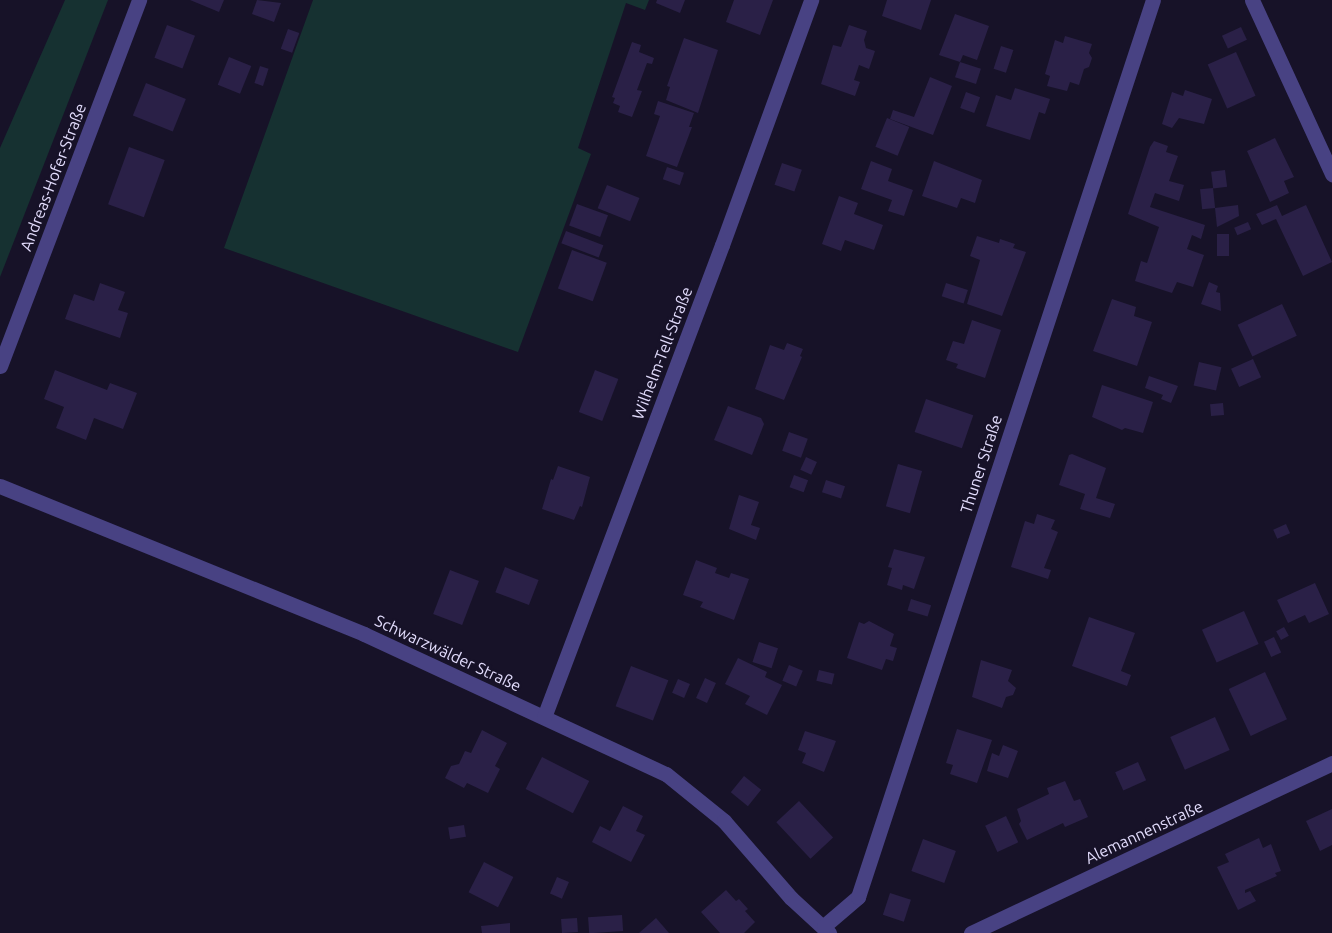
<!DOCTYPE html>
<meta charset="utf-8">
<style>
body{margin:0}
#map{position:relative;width:1332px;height:933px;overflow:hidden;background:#171228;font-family:Ubuntu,sans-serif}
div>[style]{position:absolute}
.green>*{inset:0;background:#163131}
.building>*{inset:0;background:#2a2047;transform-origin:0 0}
.minor>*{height:15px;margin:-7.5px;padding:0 7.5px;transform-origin:7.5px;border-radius:7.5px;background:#484283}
span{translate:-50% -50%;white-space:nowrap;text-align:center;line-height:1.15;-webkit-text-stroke:4.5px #171228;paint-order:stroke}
.street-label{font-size:16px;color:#e2dcfc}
</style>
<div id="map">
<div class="green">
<div style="clip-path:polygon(65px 0,108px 0,0 277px,0 148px)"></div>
<div style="clip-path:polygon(313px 0,649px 0,645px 10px,626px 3px,578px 148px,591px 154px,518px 352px,224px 248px)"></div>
</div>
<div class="building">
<div style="clip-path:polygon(190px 0,224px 0,219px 12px)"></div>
<div style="clip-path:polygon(257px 0,281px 3px,274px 22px,252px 14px)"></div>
<div style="clip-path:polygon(657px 0,685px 0,680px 13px,656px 3px)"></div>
<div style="clip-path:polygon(734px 0,773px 0,760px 35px,726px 22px)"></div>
<div style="clip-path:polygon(887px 0,931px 0,921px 30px,882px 16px)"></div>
<div style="clip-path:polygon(955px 14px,989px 26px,977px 60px,963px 55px,960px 62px,939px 55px)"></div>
<div style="left:167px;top:25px;width:30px;height:35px;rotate:21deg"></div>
<div style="clip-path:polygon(849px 25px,867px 31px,864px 40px,866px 48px,875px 51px,869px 69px,859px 65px,854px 80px,860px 82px,855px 96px,821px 84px,833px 45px,841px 47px)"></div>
<div style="left:1241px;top:27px;width:14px;height:21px;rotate:65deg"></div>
<div style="left:288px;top:29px;width:12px;height:21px;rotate:20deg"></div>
<div style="clip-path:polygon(1065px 36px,1092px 44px,1089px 53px,1092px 58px,1089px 67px,1084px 69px,1079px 85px,1070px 82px,1067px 91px,1047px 86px,1050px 76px,1045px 74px,1055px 40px,1063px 43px)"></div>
<div style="clip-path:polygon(684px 38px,718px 50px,698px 113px,666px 100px,670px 87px,667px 86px)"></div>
<div style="clip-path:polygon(632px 42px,641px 45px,639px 52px,654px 58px,652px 64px,647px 63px,637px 90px,642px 91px,632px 117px,618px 112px,620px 106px,613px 103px,615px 98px,612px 97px)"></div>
<div style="left:1001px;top:46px;width:13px;height:24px;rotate:18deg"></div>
<div style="left:1236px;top:52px;width:48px;height:31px;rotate:66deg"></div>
<div style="left:229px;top:57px;width:24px;height:30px;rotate:22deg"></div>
<div style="left:960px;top:62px;width:22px;height:16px;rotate:18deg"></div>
<div style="left:260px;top:66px;width:9px;height:18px;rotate:18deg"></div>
<div style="clip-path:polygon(930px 77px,952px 86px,933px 135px,890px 119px,893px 110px,914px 117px)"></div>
<div style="left:146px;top:83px;width:43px;height:35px;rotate:22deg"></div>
<div style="clip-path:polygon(1015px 88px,1050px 99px,1045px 114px,1039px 112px,1030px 140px,986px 126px,996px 95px,1011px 100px)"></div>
<div style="clip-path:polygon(1185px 90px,1212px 99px,1204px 124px,1179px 118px,1172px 128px,1162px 124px,1172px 92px,1183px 96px)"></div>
<div style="left:966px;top:92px;width:15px;height:17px;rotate:20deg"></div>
<div style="clip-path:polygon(658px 101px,694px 113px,689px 127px,692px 127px,677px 167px,646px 156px,660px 116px,654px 114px)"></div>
<div style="left:887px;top:118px;width:24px;height:31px;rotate:22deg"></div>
<div style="clip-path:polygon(1275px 138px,1294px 177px,1284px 181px,1289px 193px,1270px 202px,1247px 151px)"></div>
<div style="clip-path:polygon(1154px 141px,1168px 146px,1166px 152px,1178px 156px,1169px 181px,1184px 185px,1179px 201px,1155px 193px,1150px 207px,1205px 225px,1201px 239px,1192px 235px,1187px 249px,1204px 255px,1193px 287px,1177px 282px,1172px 293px,1135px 281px,1141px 261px,1147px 263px,1159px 227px,1128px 214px,1150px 147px)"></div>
<div style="left:129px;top:147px;width:38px;height:61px;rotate:20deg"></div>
<div style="clip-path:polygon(871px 161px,892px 169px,888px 181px,913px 190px,904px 216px,888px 211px,892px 200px,861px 189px)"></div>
<div style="clip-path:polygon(934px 161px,982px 180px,975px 203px,961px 198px,957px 208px,922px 196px)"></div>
<div style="left:782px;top:163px;width:21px;height:23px;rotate:19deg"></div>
<div style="left:667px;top:167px;width:18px;height:13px;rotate:19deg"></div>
<div style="left:1225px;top:170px;width:17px;height:14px;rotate:83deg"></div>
<div style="left:607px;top:185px;width:35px;height:25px;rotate:22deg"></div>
<div style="left:1213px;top:188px;width:20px;height:13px;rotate:84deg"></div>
<div style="clip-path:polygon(839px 196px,858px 203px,854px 214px,883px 225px,874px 250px,845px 240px,841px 251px,822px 244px)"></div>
<div style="left:577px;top:204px;width:33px;height:23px;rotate:20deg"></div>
<div style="clip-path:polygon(1238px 205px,1239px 216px,1217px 227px,1215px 208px)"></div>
<div style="clip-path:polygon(1277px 205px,1282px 216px,1306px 205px,1332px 262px,1303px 276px,1276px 219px,1262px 225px,1256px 214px)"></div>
<div style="left:1248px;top:222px;width:8px;height:15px;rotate:67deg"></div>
<div style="left:566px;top:231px;width:40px;height:13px;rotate:21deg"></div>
<div style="left:1217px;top:234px;width:12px;height:22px"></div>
<div style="clip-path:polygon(977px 236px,999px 243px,1000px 239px,1015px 244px,1013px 248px,1026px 252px,1002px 316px,967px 304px,980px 260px,970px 256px)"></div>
<div style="left:572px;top:250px;width:37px;height:41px;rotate:20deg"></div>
<div style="clip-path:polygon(1209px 282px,1218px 286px,1216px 292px,1220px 293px,1221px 311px,1201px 304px)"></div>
<div style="clip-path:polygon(100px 283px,125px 292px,118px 310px,128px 313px,120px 338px,65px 319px,74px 294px,94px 301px)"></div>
<div style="left:946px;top:283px;width:23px;height:14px;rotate:18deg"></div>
<div style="clip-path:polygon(1112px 299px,1136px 307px,1134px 316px,1152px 322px,1137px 366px,1093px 351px)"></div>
<div style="left:1282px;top:304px;width:35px;height:49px;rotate:65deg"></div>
<div style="clip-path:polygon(972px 320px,1001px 330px,985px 378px,956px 368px,958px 364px,946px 360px,953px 341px,964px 344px)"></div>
<div style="clip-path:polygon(787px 343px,803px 349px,800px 356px,802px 357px,784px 400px,755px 389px,770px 345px,784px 350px)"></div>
<div style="left:1253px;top:359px;width:20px;height:24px;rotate:66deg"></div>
<div style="left:1199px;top:362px;width:23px;height:24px;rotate:13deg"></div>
<div style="clip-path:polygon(55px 370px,107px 390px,110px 383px,137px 393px,123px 429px,94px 418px,86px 440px,56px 428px,64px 407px,44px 399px)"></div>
<div style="left:595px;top:370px;width:25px;height:45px;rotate:21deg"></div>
<div style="clip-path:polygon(1149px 376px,1178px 386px,1171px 403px,1161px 399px,1163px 395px,1145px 388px)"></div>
<div style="clip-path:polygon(1102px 385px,1153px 402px,1143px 433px,1125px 428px,1122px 430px,1092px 417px)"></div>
<div style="left:926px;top:399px;width:50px;height:35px;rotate:19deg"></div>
<div style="left:1223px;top:403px;width:12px;height:13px;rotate:85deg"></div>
<div style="clip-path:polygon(728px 406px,761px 418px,764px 424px,752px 455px,714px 440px)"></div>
<div style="left:789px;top:432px;width:20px;height:20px;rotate:20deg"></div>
<div style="clip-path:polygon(1072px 454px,1106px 468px,1096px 498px,1115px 504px,1110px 518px,1080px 509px,1085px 494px,1059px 485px,1069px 455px)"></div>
<div style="left:806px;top:457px;width:12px;height:14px;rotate:24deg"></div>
<div style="left:898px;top:464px;width:25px;height:44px;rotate:16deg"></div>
<div style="clip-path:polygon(558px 466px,590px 477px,582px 507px,580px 506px,574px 520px,542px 509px,551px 479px,553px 480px)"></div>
<div style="left:794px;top:475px;width:15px;height:13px;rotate:20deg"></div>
<div style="left:826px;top:480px;width:20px;height:13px;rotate:18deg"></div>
<div style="clip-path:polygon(739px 495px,759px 502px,751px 525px,760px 528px,756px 540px,729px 529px)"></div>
<div style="clip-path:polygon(1037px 514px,1055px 520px,1051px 529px,1058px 532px,1044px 568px,1051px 570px,1048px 579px,1011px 567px,1025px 521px,1034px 524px)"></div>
<div style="left:1286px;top:524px;width:10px;height:14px;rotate:66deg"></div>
<div style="clip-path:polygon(894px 549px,925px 557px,914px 589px,903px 585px,902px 590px,887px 585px,892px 568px,888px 567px)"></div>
<div style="clip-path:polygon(696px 560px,717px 568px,715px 573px,729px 578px,731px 573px,749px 579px,734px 620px,700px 607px,703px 602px,683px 595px)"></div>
<div style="left:505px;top:567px;width:36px;height:27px;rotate:21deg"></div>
<div style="left:450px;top:570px;width:31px;height:47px;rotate:21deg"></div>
<div style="clip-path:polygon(1315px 583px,1329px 614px,1309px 623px,1305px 615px,1288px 623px,1277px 600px)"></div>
<div style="left:911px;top:599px;width:21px;height:12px;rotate:17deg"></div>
<div style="left:1244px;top:611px;width:36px;height:46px;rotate:66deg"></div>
<div style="clip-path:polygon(1089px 617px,1135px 633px,1121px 671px,1131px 675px,1127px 686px,1072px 666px)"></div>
<div style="clip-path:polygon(869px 621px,894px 634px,890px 646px,897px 648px,893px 661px,886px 659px,882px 670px,847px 658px,859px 622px,864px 624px)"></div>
<div style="left:1284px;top:627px;width:10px;height:9px;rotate:61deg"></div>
<div style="left:1274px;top:637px;width:17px;height:11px;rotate:65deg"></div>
<div style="left:759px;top:642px;width:20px;height:21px;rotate:18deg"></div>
<div style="clip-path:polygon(738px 658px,767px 672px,765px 677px,782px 685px,767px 715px,745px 704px,750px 696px,725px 684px)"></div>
<div style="clip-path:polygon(981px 660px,1012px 670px,1008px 681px,1016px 688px,1013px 695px,1006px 697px,1002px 708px,972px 697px)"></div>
<div style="left:789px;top:665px;width:15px;height:17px;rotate:23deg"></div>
<div style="left:631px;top:666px;width:40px;height:43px;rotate:21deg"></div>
<div style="left:819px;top:670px;width:16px;height:11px;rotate:14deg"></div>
<div style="left:1265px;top:672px;width:52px;height:40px;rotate:65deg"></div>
<div style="left:705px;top:678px;width:12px;height:22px;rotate:24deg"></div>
<div style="left:678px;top:679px;width:13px;height:15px;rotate:23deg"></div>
<div style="left:1215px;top:717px;width:36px;height:49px;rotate:66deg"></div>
<div style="clip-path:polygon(957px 729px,992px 740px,977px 783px,950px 774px,953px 765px,946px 763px)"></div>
<div style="clip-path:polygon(482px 730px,507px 743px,495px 766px,500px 769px,488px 793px,467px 783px,464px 788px,445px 778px,451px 766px,459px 764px,465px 751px,471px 753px)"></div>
<div style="clip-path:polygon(805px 731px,836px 741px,824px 772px,802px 763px,806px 753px,798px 750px)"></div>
<div style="clip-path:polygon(1003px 745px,1018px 751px,1008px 778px,987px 771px,992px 753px,999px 756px)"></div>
<div style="left:542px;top:757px;width:53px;height:36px;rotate:27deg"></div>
<div style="left:1138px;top:762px;width:20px;height:25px;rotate:66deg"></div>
<div style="left:744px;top:776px;width:22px;height:21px;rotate:39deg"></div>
<div style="clip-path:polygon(1065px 781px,1074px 801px,1080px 799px,1088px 817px,1065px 827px,1063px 823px,1027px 840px,1019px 824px,1021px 821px,1017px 809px,1049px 794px,1047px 788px)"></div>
<div style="left:799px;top:801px;width:50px;height:31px;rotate:47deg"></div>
<div style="clip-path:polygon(623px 806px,643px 816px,636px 831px,645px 835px,631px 862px,592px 842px,600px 826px,610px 831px)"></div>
<div style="clip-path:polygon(1332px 809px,1332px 845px,1320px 851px,1306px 821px)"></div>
<div style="left:1006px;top:816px;width:29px;height:23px;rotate:65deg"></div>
<div style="left:464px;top:825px;width:12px;height:16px;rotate:81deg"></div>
<div style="clip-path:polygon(1259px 838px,1263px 848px,1271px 844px,1281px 871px,1275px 873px,1277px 876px,1245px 890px,1245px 893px,1250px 891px,1256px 901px,1238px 910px,1217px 867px,1229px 862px,1225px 854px)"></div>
<div style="left:923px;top:839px;width:35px;height:34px;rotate:20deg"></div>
<div style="left:484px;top:862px;width:33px;height:34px;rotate:27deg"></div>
<div style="left:557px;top:877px;width:13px;height:18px;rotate:23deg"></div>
<div style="clip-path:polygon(726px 890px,736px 901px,739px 899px,748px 909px,745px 911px,755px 922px,744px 933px,720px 933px,701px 912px)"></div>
<div style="left:890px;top:893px;width:22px;height:23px;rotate:18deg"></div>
<div style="left:622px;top:915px;width:16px;height:34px;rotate:86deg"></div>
<div style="left:577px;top:918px;width:14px;height:16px;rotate:86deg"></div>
<div style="clip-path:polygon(656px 918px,669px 933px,639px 933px)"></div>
<div style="clip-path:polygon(510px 923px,510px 933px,482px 933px,481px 926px)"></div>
</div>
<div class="minor">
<div style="left:1252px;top:0;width:192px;rotate:65.3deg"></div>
<div style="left:0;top:366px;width:392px;rotate:-69.2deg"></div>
<div style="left:0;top:486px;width:393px;rotate:22.1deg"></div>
<div style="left:364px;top:634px;width:333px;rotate:24.9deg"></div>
<div style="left:666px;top:774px;width:75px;rotate:39deg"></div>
<div style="left:724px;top:821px;width:102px;rotate:49deg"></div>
<div style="left:791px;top:898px;width:52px;rotate:42.6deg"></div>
<div style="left:544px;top:717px;width:504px;rotate:-69.34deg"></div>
<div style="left:722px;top:245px;width:261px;rotate:-70deg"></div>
<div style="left:824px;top:926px;width:45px;rotate:-40.5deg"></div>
<div style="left:858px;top:897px;width:944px;rotate:-71.8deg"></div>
<div style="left:971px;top:933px;width:399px;rotate:-25.2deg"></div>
</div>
<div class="street-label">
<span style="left:53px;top:177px;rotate:-69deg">Andreas-Hofer-Straße</span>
<span style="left:662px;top:353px;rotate:-69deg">Wilhelm-Tell-Straße</span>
<span style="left:981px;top:464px;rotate:-72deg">Thuner Straße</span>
<span style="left:448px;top:653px;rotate:25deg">Schwarzwälder Straße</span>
<span style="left:1144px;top:832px;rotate:-25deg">Alemannenstraße</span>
</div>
</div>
